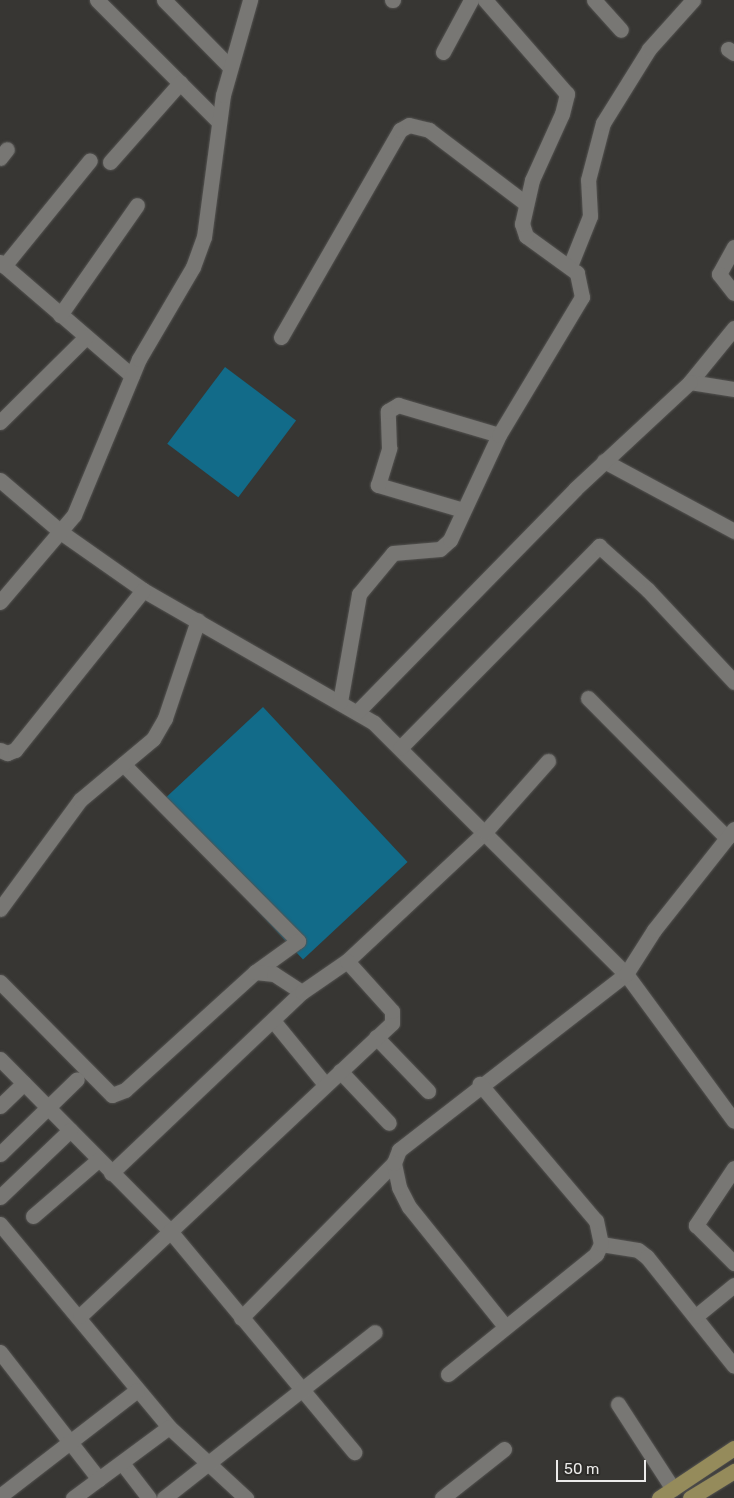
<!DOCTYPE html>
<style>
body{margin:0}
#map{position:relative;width:734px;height:1498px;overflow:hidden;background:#373633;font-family:Rubik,sans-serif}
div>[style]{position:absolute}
.building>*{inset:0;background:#126b89;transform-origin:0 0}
.roads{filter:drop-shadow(0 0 1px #545351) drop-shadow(0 0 1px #545351)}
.minor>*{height:15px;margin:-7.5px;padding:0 7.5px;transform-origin:7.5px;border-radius:7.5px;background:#787774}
.major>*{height:15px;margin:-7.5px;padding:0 7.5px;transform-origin:7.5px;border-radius:7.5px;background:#958b5b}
span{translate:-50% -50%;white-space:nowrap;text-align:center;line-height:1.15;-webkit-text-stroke:4px #2d2c29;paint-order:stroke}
.scale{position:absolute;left:556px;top:1460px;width:90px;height:22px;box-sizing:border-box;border:2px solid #ecebea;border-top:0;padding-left:6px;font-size:15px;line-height:18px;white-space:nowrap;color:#ecebea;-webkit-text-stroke:4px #2d2c29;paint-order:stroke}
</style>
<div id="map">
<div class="building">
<div style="left:225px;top:367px;width:89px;height:96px;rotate:37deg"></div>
<div style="left:263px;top:707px;width:212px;height:143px;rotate:47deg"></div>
</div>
<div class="roads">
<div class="minor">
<div style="left:97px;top:0;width:171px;rotate:45deg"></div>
<div style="left:164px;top:0;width:94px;rotate:45.4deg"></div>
<div style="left:392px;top:0;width:1px"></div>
<div style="left:594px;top:0;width:40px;rotate:48deg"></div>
<div style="left:728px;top:49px;width:7px;rotate:34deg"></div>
<div style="left:443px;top:52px;width:59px;rotate:-61.7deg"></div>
<div style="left:0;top:158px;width:11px;rotate:-52deg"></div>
<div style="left:110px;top:162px;width:106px;rotate:-48.5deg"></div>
<div style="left:734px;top:247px;width:31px;rotate:119deg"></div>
<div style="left:719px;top:274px;width:24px;rotate:52deg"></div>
<div style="left:0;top:262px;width:174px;rotate:40.8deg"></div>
<div style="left:4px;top:266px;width:136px;rotate:-50.9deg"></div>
<div style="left:570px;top:266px;width:54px;rotate:-68.2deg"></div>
<div style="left:590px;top:216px;width:36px;rotate:-93deg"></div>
<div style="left:588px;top:180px;width:59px;rotate:-75.3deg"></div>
<div style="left:603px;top:123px;width:87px;rotate:-58.1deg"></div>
<div style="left:649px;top:49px;width:66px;rotate:-48.1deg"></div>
<div style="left:60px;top:315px;width:134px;rotate:-55deg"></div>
<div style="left:734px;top:328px;width:70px;rotate:129.2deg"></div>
<div style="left:690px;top:382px;width:45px;rotate:9deg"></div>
<div style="left:281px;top:337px;width:239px;rotate:-60.1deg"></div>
<div style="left:400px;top:130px;width:10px;rotate:-29deg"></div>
<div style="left:409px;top:125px;width:21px;rotate:14deg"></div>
<div style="left:429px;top:130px;width:119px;rotate:37.2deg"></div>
<div style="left:0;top:422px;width:121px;rotate:-44.7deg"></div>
<div style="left:604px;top:461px;width:148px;rotate:28.3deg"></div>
<div style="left:0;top:480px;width:82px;rotate:40.5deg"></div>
<div style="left:62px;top:533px;width:99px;rotate:35.1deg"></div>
<div style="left:143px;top:590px;width:267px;rotate:29.9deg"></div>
<div style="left:374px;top:723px;width:356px;rotate:44.9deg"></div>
<div style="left:626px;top:974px;width:182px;rotate:53.7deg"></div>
<div style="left:463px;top:510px;width:89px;rotate:-163.6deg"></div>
<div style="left:378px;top:485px;width:39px;rotate:-73deg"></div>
<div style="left:389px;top:448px;width:37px;rotate:-92deg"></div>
<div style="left:388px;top:411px;width:12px;rotate:-31deg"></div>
<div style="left:398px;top:405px;width:105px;rotate:16.5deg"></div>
<div style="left:0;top:602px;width:114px;rotate:-49.6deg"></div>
<div style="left:74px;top:515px;width:169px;rotate:-67.4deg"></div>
<div style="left:139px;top:359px;width:107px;rotate:-59.6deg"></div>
<div style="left:193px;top:267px;width:32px;rotate:-70deg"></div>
<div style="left:204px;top:237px;width:143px;rotate:-82.4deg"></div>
<div style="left:223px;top:95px;width:99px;rotate:-74.1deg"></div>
<div style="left:588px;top:698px;width:197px;rotate:45.2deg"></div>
<div style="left:340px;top:702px;width:110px;rotate:-80deg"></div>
<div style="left:359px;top:594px;width:53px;rotate:-50.3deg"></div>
<div style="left:393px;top:553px;width:47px;rotate:-4.9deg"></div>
<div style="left:440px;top:549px;width:13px;rotate:-42deg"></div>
<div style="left:450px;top:540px;width:116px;rotate:-65deg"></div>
<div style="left:499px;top:435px;width:161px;rotate:-59deg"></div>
<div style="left:582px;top:297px;width:25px;rotate:-102deg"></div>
<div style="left:577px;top:273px;width:63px;rotate:-144deg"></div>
<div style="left:526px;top:236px;width:13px;rotate:-108deg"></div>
<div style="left:522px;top:224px;width:45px;rotate:-77.2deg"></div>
<div style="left:532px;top:180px;width:72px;rotate:-65.6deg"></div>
<div style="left:562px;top:114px;width:21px;rotate:-76deg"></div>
<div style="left:567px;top:94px;width:125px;rotate:-131.1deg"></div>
<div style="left:357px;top:712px;width:312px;rotate:-45.6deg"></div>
<div style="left:575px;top:489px;width:157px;rotate:-42.9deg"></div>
<div style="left:400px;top:748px;width:284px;rotate:-45.4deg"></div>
<div style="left:599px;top:546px;width:66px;rotate:41.9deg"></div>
<div style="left:648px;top:590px;width:126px;rotate:46.9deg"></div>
<div style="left:0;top:750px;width:8px;rotate:23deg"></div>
<div style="left:7px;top:753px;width:9px;rotate:-21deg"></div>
<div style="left:15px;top:750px;width:205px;rotate:-51.3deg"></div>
<div style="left:123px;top:764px;width:249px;rotate:45.3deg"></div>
<div style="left:298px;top:941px;width:53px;rotate:144.2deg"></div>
<div style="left:0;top:909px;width:135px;rotate:-53.7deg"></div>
<div style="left:80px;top:800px;width:95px;rotate:-39.9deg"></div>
<div style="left:153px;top:739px;width:24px;rotate:-60deg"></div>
<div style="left:165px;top:718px;width:103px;rotate:-71.4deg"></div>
<div style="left:0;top:982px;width:159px;rotate:45.3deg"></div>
<div style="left:112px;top:1095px;width:14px;rotate:-21deg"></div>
<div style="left:125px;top:1090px;width:176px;rotate:-42.2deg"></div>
<div style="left:255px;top:972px;width:19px;rotate:6deg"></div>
<div style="left:274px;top:974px;width:33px;rotate:33deg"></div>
<div style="left:275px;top:1023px;width:79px;rotate:50.7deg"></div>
<div style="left:376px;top:1037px;width:75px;rotate:46.1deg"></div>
<div style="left:0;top:1059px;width:242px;rotate:45.3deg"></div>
<div style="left:170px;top:1231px;width:288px;rotate:50.2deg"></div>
<div style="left:340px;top:1071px;width:71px;rotate:46.7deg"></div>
<div style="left:0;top:1106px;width:33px;rotate:-44deg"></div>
<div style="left:0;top:1154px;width:107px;rotate:-44.2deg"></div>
<div style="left:734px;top:1168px;width:69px;rotate:123.7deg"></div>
<div style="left:696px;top:1225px;width:54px;rotate:45deg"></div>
<div style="left:111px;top:1173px;width:263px;rotate:-43.5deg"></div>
<div style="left:302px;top:992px;width:55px;rotate:-34.6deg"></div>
<div style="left:347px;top:961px;width:189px;rotate:-43.1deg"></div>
<div style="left:485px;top:832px;width:95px;rotate:-48.4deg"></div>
<div style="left:0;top:1197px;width:97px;rotate:-43.7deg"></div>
<div style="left:33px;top:1216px;width:86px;rotate:-40.7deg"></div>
<div style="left:0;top:1224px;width:264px;rotate:50.2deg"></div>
<div style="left:169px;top:1427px;width:105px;rotate:42.7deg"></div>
<div style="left:601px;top:1244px;width:37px;rotate:9deg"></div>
<div style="left:638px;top:1250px;width:11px;rotate:38deg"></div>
<div style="left:647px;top:1257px;width:139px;rotate:51.4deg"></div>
<div style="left:80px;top:1316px;width:428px;rotate:-43.2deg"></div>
<div style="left:392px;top:1023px;width:12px;rotate:-90deg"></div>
<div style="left:392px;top:1011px;width:67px;rotate:-132deg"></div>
<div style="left:696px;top:1316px;width:49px;rotate:-39.2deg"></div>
<div style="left:241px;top:1318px;width:218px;rotate:-45.4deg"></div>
<div style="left:504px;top:1325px;width:151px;rotate:-128.8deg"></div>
<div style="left:409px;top:1207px;width:22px;rotate:-117deg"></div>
<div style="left:399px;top:1187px;width:25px;rotate:-102deg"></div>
<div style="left:394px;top:1163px;width:14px;rotate:-69deg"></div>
<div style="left:399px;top:1150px;width:287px;rotate:-37.8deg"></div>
<div style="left:626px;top:974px;width:52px;rotate:-57.5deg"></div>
<div style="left:654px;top:930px;width:129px;rotate:-51.6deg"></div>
<div style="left:0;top:1352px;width:161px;rotate:52.1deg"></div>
<div style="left:448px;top:1374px;width:191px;rotate:-39deg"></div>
<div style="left:596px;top:1254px;width:11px;rotate:-63deg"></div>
<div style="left:601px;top:1244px;width:24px;rotate:-102deg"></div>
<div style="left:596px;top:1221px;width:180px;rotate:-130.3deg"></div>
<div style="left:618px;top:1404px;width:101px;rotate:57.1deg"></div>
<div style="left:122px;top:1463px;width:44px;rotate:52.4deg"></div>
<div style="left:0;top:1496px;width:173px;rotate:-37.7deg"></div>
<div style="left:73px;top:1498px;width:119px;rotate:-36.5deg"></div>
<div style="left:164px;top:1498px;width:268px;rotate:-38.2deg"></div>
<div style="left:442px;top:1498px;width:79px;rotate:-38.3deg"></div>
</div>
<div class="major">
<div style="left:659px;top:1498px;width:90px;rotate:-33.7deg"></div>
<div style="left:690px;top:1498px;width:52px;rotate:-31.5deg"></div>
</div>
</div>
<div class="scale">50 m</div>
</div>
